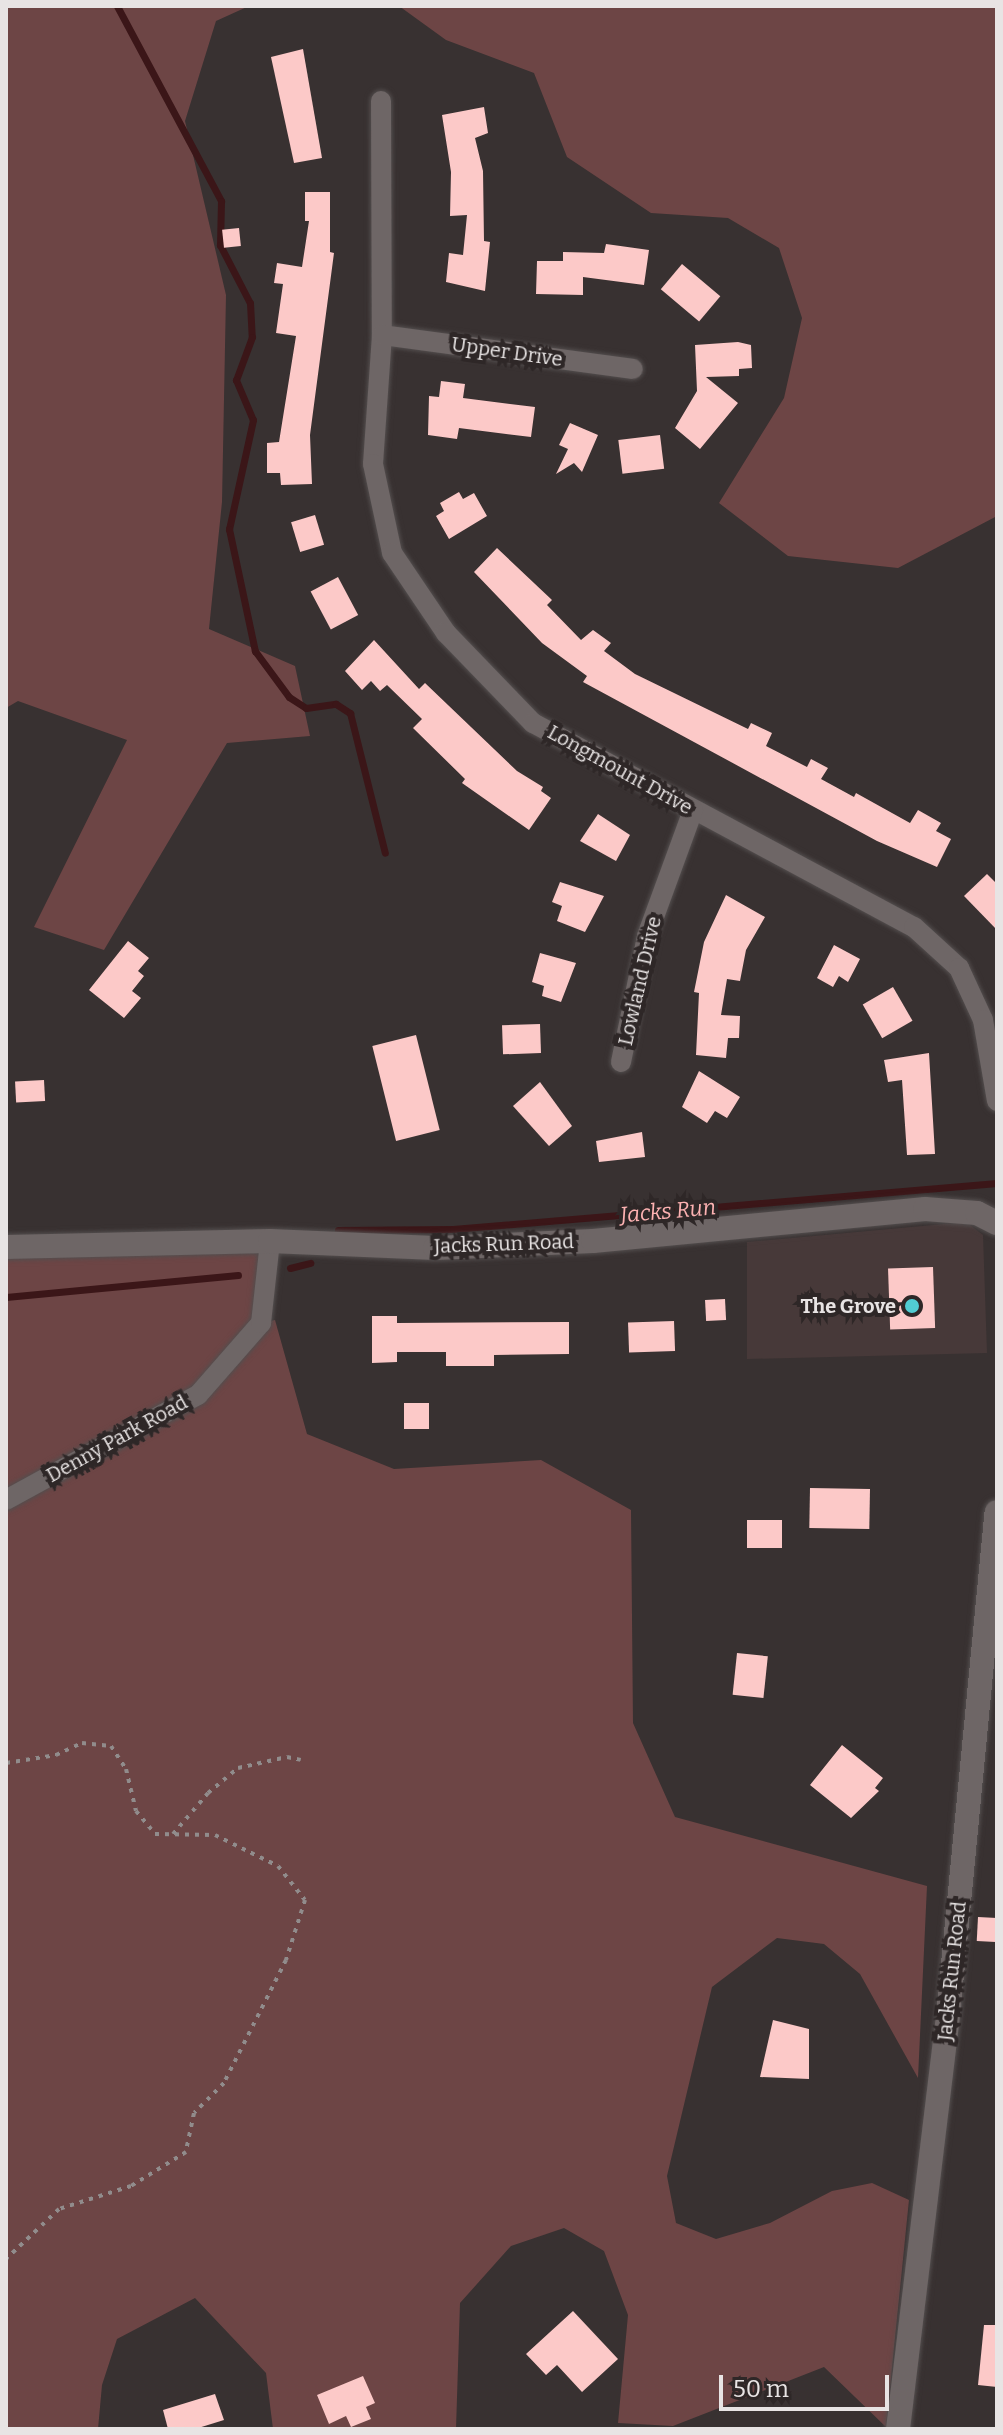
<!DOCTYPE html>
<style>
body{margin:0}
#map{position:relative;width:1003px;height:2435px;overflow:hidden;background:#383131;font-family:Bitter,serif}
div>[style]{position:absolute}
.built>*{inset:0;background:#473939}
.green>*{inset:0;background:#6d4545}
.stream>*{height:7px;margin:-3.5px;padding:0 3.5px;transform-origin:3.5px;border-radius:3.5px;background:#3b1618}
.building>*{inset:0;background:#fcc9c8;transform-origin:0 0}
.path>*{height:4px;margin-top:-2px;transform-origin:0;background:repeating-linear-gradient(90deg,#918c8c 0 4px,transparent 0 10px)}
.roads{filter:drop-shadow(0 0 2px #534e4e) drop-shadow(0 0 2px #534e4e)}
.minor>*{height:20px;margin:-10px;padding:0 10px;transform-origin:10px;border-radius:10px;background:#6e6666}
.tertiary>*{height:24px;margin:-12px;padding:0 12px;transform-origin:12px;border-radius:12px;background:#6e6666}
.dots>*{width:22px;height:22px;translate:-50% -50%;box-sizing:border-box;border:4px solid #2e2727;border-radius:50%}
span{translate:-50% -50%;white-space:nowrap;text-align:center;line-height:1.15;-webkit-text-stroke:8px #2e2727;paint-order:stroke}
.street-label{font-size:20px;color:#e8e4e4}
.poi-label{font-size:20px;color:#e8e4e4;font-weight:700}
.right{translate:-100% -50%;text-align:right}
.water-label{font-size:22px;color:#fdb2b2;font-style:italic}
.frame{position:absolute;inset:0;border:8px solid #e8e4e4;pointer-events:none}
.scale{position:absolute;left:719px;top:2375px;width:170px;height:36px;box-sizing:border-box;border:4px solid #e8e4e4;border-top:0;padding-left:10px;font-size:24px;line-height:28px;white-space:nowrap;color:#e8e4e4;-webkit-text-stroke:6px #2e2727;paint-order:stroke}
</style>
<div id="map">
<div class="built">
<div style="clip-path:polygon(966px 1222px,983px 1235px,987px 1353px,747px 1359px,747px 1242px)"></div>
</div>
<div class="green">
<div style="clip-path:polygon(6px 6px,249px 6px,216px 21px,185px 121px,226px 295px,222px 502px,209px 629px,295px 666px,310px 736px,227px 743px,104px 950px,34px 927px,127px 740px,18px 701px,6px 708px)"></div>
<div style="clip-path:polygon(399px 6px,997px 6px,997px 516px,898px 568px,788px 556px,719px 503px,784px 398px,802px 318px,779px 248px,728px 218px,651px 213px,567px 157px,534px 73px,446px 40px)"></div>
<div style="clip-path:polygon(270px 1241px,262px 1323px,275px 1320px,307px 1434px,394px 1469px,541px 1460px,631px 1510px,633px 1723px,675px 1817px,927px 1886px,918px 2078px,860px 1974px,824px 1944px,777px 1938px,712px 1987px,667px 2176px,676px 2223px,716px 2239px,770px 2223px,832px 2191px,872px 2183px,909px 2200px,886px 2427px,824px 2367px,673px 2426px,618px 2423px,628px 2315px,604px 2251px,564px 2228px,511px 2246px,460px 2303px,456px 2429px,273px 2429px,266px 2373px,195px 2298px,117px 2339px,102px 2385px,98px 2429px,6px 2429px,6px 1247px)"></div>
</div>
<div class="stream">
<div style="left:117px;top:6px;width:221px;rotate:61.9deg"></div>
<div style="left:221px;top:201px;width:44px;rotate:91.3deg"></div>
<div style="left:220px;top:245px;width:65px;rotate:62.7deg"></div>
<div style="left:250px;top:303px;width:34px;rotate:87deg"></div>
<div style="left:252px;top:337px;width:46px;rotate:110.4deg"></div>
<div style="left:236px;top:380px;width:43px;rotate:67deg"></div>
<div style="left:253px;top:420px;width:112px;rotate:102.4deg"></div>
<div style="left:229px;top:529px;width:125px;rotate:78deg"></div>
<div style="left:255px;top:651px;width:57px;rotate:53.5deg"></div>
<div style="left:289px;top:697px;width:20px;rotate:33deg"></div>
<div style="left:306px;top:708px;width:30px;rotate:-8deg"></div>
<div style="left:336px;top:704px;width:17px;rotate:33deg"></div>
<div style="left:350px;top:713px;width:144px;rotate:76deg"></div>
<div style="left:338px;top:1230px;width:115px;rotate:-0.5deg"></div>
<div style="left:453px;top:1229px;width:546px;rotate:-4.83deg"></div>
<div style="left:290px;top:1268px;width:21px;rotate:-14deg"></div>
<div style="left:6px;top:1297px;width:233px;rotate:-5.4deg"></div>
</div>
<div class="building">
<div style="clip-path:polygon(303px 49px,322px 158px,294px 163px,271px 57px)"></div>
<div style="clip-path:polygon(484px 107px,488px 133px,475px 138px,483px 171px,484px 241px,490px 242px,485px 291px,446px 282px,449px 253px,463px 255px,467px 215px,450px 216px,451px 172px,442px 115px)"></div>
<div style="clip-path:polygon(305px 192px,330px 192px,330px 252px,334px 253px,310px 435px,312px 484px,281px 485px,280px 473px,267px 473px,267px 443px,279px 442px,296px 336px,276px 333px,283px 284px,274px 283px,277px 263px,302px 267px,309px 221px,305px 221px)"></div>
<div style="left:239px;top:228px;width:18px;height:17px;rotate:84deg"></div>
<div style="clip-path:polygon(606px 244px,649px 250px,644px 285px,583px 277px,583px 295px,536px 294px,537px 261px,563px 261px,563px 252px,604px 253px)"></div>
<div style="left:682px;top:264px;width:50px;height:33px;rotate:40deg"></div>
<div style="clip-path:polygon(738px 342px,751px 345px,752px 368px,739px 369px,739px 376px,706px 377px,738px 403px,700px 449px,675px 428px,697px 391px,695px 345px)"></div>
<div style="clip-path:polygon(441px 381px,465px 384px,463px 398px,535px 407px,531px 437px,459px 428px,457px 439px,428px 435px,429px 396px,439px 397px)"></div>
<div style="clip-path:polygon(570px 423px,598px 435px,582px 472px,574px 463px,556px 474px,568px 449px,559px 445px)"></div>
<div style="left:660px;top:435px;width:34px;height:42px;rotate:83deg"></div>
<div style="clip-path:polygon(459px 492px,463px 499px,474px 493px,487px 516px,449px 539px,436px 516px,444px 511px,440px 503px)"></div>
<div style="left:315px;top:515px;width:31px;height:25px;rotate:73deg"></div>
<div style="clip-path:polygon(497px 548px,552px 600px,547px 605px,581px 640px,593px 630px,611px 643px,604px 651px,635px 674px,748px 729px,751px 723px,772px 733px,766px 746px,807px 767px,811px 759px,828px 768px,821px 779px,854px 797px,856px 793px,910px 823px,918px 810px,941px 823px,936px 831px,951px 839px,937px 867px,877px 841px,583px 682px,587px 676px,542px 643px,474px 572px)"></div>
<div style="left:338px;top:577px;width:43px;height:31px;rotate:62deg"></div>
<div style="clip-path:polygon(374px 640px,419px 689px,425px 683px,517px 771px,543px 787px,541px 791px,551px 798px,529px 830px,462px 783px,465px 779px,413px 728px,422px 719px,387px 685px,380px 691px,371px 681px,362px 690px,345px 671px)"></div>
<div style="clip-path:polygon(598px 814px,630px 835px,616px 861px,580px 841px)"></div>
<div style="clip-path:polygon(987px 874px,997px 884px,997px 930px,964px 896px)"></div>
<div style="clip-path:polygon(560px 882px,604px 896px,585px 932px,557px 921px,562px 906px,552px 902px)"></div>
<div style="clip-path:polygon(726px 895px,765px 917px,746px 950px,740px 981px,727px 979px,721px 1015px,740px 1016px,739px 1038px,728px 1038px,726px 1058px,696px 1055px,699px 993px,694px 992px,704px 942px)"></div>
<div style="clip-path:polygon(128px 941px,149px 958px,138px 971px,144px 976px,132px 991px,141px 998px,124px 1018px,89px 990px)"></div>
<div style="clip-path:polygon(834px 945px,860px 959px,848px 982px,839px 976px,833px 987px,817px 978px)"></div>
<div style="clip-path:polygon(540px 953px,576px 963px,561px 1002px,542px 996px,544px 986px,532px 982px)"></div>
<div style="left:893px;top:987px;width:39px;height:35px;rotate:60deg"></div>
<div style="left:540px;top:1024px;width:29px;height:38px;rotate:88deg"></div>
<div style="left:416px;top:1035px;width:98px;height:45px;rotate:76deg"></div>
<div style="clip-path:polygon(929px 1053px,935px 1154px,907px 1155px,902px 1080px,888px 1082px,884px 1060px)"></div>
<div style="clip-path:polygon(699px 1071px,740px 1097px,727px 1118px,715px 1111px,707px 1123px,682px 1107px)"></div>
<div style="left:44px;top:1080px;width:21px;height:29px;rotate:87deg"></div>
<div style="clip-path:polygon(540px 1082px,572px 1126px,549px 1146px,513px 1106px)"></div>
<div style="clip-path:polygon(642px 1132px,645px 1157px,599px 1162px,596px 1141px)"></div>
<div style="left:933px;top:1267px;width:61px;height:45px;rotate:88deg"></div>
<div style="left:725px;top:1299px;width:21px;height:20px;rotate:87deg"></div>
<div style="clip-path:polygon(372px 1316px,397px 1316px,397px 1323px,569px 1322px,569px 1354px,494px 1355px,494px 1366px,446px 1366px,446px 1352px,397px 1352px,397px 1362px,372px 1363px)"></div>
<div style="left:674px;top:1321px;width:30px;height:46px;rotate:88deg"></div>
<div style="left:404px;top:1403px;width:25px;height:26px"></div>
<div style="left:810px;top:1488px;width:60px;height:40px;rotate:1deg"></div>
<div style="left:747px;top:1520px;width:35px;height:28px"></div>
<div style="left:737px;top:1653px;width:31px;height:42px;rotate:6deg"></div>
<div style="clip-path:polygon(842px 1745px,883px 1778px,875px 1788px,879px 1791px,851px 1818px,810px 1785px)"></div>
<div style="left:978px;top:1917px;width:19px;height:24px;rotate:3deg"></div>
<div style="clip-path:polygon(773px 2020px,809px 2029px,809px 2079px,760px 2077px)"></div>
<div style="clip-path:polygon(573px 2311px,618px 2359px,582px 2392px,557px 2365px,546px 2375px,526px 2354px)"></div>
<div style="clip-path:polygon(984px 2325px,997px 2325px,997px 2387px,978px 2385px)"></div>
<div style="clip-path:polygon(363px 2376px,375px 2403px,366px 2407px,371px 2419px,351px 2427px,346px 2416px,329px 2424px,317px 2395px)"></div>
<div style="clip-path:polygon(215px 2394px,224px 2420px,195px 2429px,168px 2429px,163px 2410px)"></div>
</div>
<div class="path">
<div style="left:6px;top:1763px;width:51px;rotate:-9.1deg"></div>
<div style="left:56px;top:1755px;width:29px;rotate:-25deg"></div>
<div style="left:82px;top:1743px;width:29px;rotate:6deg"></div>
<div style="left:111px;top:1746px;width:27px;rotate:57deg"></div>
<div style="left:126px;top:1769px;width:43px;rotate:76.6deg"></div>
<div style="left:136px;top:1811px;width:30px;rotate:50deg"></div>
<div style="left:155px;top:1834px;width:60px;rotate:1deg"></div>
<div style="left:215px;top:1835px;width:70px;rotate:26.2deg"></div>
<div style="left:278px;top:1866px;width:43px;rotate:51.5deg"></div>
<div style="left:305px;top:1900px;width:63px;rotate:107.6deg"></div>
<div style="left:286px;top:1960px;width:138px;rotate:116.8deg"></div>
<div style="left:224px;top:2083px;width:42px;rotate:135deg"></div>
<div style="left:194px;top:2113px;width:40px;rotate:102deg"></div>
<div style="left:186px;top:2152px;width:65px;rotate:148.3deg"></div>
<div style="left:131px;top:2186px;width:76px;rotate:162.3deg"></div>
<div style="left:59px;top:2209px;width:73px;rotate:136.7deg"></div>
<div style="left:173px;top:1834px;width:54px;rotate:-49.5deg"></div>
<div style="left:208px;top:1793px;width:39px;rotate:-40deg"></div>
<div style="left:238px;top:1768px;width:50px;rotate:-12.7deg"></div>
<div style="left:287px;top:1757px;width:14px;rotate:12deg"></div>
</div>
<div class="roads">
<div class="minor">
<div style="left:381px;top:101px;width:234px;rotate:89.8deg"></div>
<div style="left:382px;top:335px;width:129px;rotate:94deg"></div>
<div style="left:373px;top:464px;width:91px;rotate:77.9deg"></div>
<div style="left:392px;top:553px;width:97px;rotate:56deg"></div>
<div style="left:446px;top:633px;width:125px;rotate:46deg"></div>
<div style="left:533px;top:723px;width:432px;rotate:28.2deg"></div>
<div style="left:914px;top:927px;width:61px;rotate:42.3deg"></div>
<div style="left:959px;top:968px;width:57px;rotate:65.2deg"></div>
<div style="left:983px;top:1020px;width:82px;rotate:80.2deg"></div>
<div style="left:382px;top:335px;width:253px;rotate:7.7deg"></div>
<div style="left:621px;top:1062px;width:129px;rotate:-78.3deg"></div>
<div style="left:647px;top:936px;width:134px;rotate:-69.9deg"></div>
<div style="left:6px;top:1500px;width:219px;rotate:-28.7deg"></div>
<div style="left:198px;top:1395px;width:96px;rotate:-48.8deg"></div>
<div style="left:261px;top:1323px;width:82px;rotate:-83.7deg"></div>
</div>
<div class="tertiary">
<div style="left:6px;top:1247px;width:264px;rotate:-1.3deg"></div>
<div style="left:270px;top:1241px;width:165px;rotate:2.4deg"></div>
<div style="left:435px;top:1248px;width:158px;rotate:-2.5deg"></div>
<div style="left:593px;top:1241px;width:334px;rotate:-5.5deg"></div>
<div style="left:925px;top:1209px;width:52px;rotate:4.4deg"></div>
<div style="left:977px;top:1213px;width:22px;rotate:27deg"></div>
<div style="left:898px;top:2429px;width:426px;rotate:-83.1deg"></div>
<div style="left:949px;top:2006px;width:496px;rotate:-84.5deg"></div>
</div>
</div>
<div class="dots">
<div style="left:912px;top:1306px;background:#51ccd2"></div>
</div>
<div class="street-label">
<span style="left:507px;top:352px;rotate:8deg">Upper Drive</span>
<span style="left:620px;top:770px;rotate:29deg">Longmount Drive</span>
<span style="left:640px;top:981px;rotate:-77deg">Lowland Drive</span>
<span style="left:504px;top:1244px;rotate:-2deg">Jacks Run Road</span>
<span style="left:117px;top:1439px;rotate:-29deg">Denny Park Road</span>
<span style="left:952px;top:1971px;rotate:-84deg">Jacks Run Road</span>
</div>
<div class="poi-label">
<span class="right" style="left:896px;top:1306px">The Grove</span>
</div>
<div class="water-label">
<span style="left:668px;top:1211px;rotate:-5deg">Jacks Run</span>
</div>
<div class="frame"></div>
<div class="scale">50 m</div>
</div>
